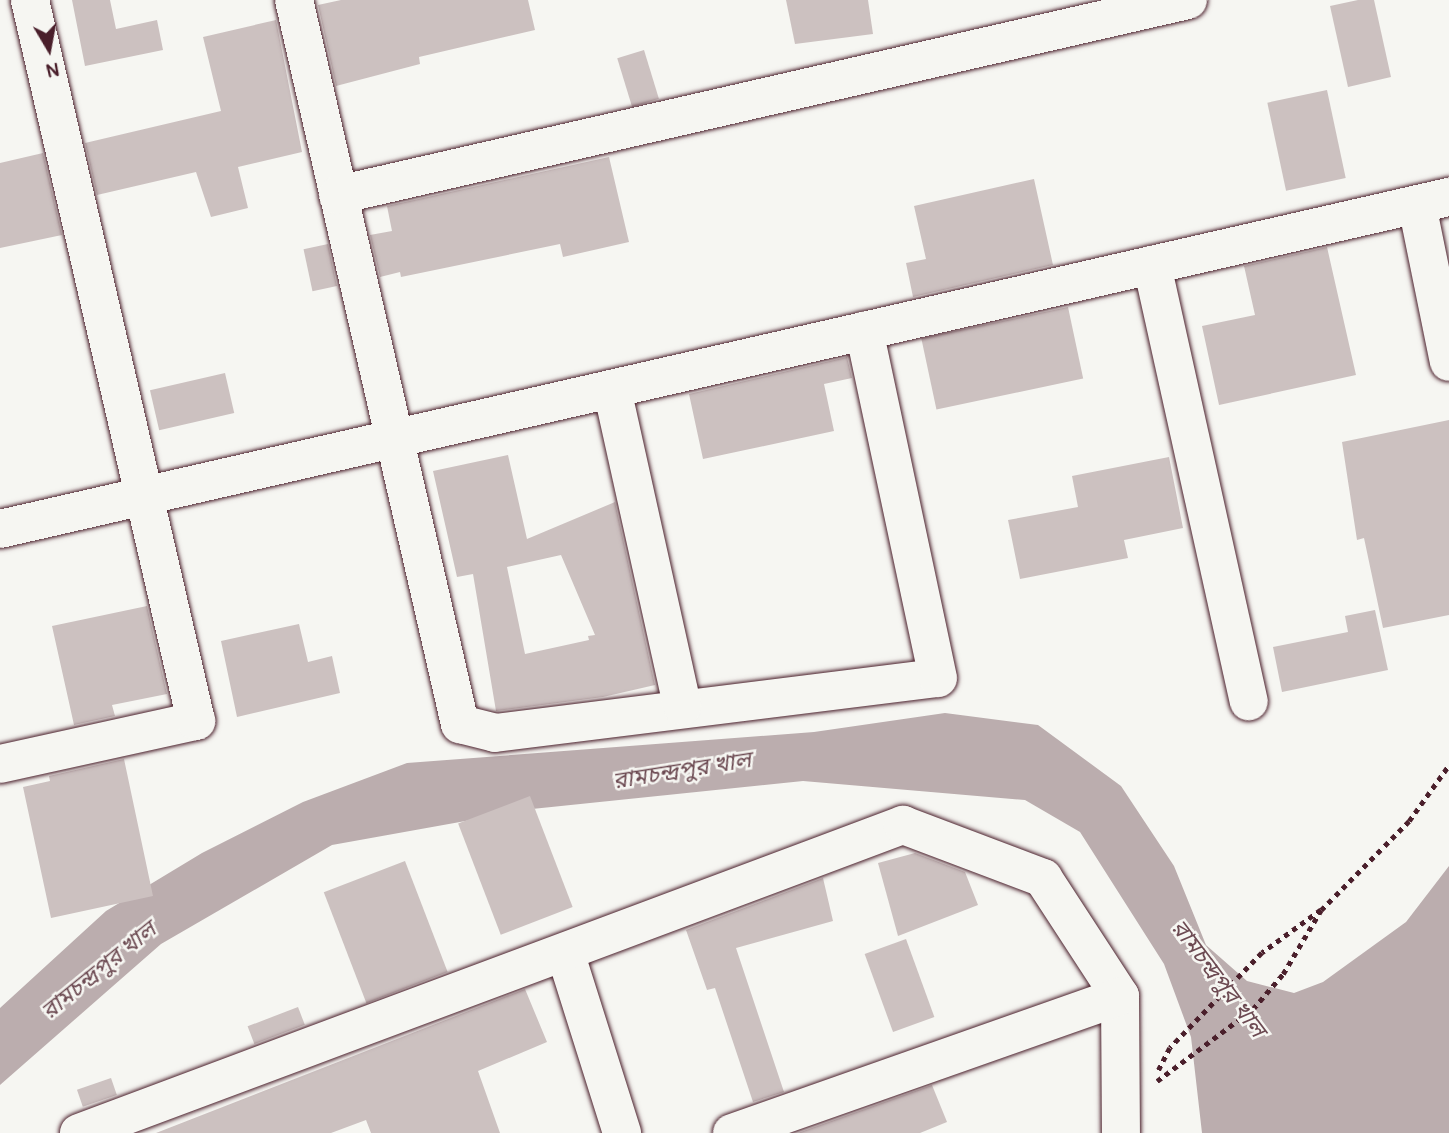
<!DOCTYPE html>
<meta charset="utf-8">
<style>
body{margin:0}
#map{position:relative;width:1449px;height:1133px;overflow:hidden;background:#f6f6f2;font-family:Pangolin,"Noto Sans Bengali",sans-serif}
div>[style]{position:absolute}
.water>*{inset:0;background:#bbadae}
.building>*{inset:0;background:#ccc1c0;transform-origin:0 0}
.path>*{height:4.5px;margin-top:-2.25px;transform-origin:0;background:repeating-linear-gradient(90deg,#4a1f2b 0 5px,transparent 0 10px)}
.roads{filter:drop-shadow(0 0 2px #4a1f2b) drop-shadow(0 0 2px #4a1f2b)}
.minor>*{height:38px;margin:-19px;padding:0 19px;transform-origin:19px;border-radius:19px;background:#f6f6f2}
span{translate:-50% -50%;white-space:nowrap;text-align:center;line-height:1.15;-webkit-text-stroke:5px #f6f6f2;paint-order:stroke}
.water-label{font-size:23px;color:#6c4a52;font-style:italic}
.north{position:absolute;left:14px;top:14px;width:70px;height:70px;-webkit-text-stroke:5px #f6f6f2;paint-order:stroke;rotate:170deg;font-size:19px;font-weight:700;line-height:28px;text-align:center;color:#4a1f2b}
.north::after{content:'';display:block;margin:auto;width:24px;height:32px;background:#4a1f2b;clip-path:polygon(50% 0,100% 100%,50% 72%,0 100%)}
</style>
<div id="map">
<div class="water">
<div style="clip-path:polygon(945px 713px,1038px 725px,1121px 786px,1174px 866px,1206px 945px,1247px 981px,1294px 993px,1323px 982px,1406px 922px,1449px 866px,1449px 1133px,1202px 1133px,1191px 1037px,1164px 964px,1080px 832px,1025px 800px,803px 781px,532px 809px,332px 845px,161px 944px,0 1085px,0 1008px,106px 911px,202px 853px,303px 802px,407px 763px,814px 732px)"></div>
</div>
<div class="building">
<div style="clip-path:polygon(72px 0,110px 0,116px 29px,157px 20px,163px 50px,85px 66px)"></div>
<div style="clip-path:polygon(341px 0,528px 0,535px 30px,419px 57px,420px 64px,336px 86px,318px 5px)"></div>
<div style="clip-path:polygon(786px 0,868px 0,873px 34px,795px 44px)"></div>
<div style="clip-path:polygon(1358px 0,1374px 0,1391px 77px,1348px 87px,1330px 6px)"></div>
<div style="clip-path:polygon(276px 20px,302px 152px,238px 167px,248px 208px,211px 217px,196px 172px,97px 195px,85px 143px,221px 111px,203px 37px)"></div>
<div style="left:644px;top:50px;width:51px;height:28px;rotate:73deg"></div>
<div style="left:1327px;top:90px;width:90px;height:61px;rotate:78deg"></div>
<div style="clip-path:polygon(43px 153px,62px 235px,0 248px,0 163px)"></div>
<div style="clip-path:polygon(609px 157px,629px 242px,563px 257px,560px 244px,401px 277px,400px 272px,380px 277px,370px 235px,392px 231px,387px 206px)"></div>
<div style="clip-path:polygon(1034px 179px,1053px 265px,913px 297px,906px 263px,926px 259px,914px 206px)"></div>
<div style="left:328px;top:244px;width:43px;height:25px;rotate:78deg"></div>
<div style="clip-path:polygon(1327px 247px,1356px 375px,1219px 405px,1202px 326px,1255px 315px,1244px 266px)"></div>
<div style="left:1068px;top:307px;width:73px;height:150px;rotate:78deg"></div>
<div style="clip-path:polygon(847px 357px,852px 378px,824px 384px,834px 431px,703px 459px,689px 394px)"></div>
<div style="left:225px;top:373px;width:41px;height:77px;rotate:77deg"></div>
<div style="clip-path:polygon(1449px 420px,1449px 615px,1383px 628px,1364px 538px,1357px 540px,1342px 442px)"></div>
<div style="clip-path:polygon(evenodd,508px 455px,527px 539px,615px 502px,655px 685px,603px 697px,496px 711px,473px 574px,457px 577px,433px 471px,508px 455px,561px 555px,595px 635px,588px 636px,589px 640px,525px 654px,507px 567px,561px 555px)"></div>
<div style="clip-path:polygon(1169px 457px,1183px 528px,1124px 540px,1128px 558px,1020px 579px,1008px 520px,1078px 507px,1072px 476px)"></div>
<div style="clip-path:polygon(147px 606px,167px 694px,112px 705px,115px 716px,74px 725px,52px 626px)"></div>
<div style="clip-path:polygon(1375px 610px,1388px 670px,1282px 692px,1273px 647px,1348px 632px,1345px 616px)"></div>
<div style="clip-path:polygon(299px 624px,308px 662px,332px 656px,340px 693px,237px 717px,221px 641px)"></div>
<div style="clip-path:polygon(124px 759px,153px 896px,51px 918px,23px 787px,50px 781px,49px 776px)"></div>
<div style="left:530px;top:796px;width:119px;height:77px;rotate:69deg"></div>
<div style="clip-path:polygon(915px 853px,965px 872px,978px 905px,898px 936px,878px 863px)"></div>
<div style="left:405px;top:861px;width:119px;height:87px;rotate:69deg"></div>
<div style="clip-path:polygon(823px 878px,833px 921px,736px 948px,784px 1092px,753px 1102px,715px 988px,707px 990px,686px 930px)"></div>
<div style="left:906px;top:939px;width:83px;height:44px;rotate:70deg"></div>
<div style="clip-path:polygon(525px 989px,547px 1042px,478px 1071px,500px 1133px,371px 1133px,366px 1120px,331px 1133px,156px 1133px)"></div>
<div style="left:298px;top:1007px;width:19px;height:54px;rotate:69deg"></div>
<div style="left:111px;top:1078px;width:18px;height:36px;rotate:71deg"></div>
<div style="clip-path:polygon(932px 1085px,947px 1122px,920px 1133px,798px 1133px)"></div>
</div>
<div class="path">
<div style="left:1321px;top:910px;width:125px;rotate:-45.3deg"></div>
<div style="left:1409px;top:821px;width:69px;rotate:-54.5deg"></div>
<div style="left:1157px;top:1081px;width:120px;rotate:-36.9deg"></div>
<div style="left:1253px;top:1009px;width:46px;rotate:-49.4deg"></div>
<div style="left:1283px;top:974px;width:74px;rotate:-59.3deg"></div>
<div style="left:1321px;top:910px;width:73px;rotate:143.9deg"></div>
<div style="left:1262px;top:953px;width:132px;rotate:134.1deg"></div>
<div style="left:1170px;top:1048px;width:25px;rotate:117deg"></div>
</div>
<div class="roads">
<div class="minor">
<div style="left:294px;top:0;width:743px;rotate:77.09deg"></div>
<div style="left:460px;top:724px;width:36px;rotate:14deg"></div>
<div style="left:495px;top:733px;width:446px;rotate:-7.1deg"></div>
<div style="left:938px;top:678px;width:355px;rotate:-102deg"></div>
<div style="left:338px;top:195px;width:872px;rotate:-12.92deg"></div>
<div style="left:1417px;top:205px;width:160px;rotate:78.5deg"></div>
<div style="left:1152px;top:265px;width:447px;rotate:77.5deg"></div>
<div style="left:612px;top:389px;width:325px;rotate:77.5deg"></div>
<div style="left:0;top:529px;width:1487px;rotate:-12.91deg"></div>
<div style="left:0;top:764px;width:201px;rotate:-12.4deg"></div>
<div style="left:196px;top:721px;width:740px;rotate:-102.97deg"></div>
<div style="left:565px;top:952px;width:190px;rotate:72.5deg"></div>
<div style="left:79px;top:1133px;width:880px;rotate:-20.5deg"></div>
<div style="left:903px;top:825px;width:150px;rotate:20.7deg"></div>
<div style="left:1043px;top:878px;width:141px;rotate:56.9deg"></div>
<div style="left:1120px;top:996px;width:137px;rotate:89.6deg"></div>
<div style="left:732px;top:1133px;width:411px;rotate:-19.4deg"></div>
</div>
</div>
<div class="water-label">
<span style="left:682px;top:771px;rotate:-9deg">রামচন্দ্রপুর খাল</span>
<span style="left:99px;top:971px;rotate:-39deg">রামচন্দ্রপুর খাল</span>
<span style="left:1218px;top:979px;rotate:53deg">রামচন্দ্রপুর খাল</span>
</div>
<div class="north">N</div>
</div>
